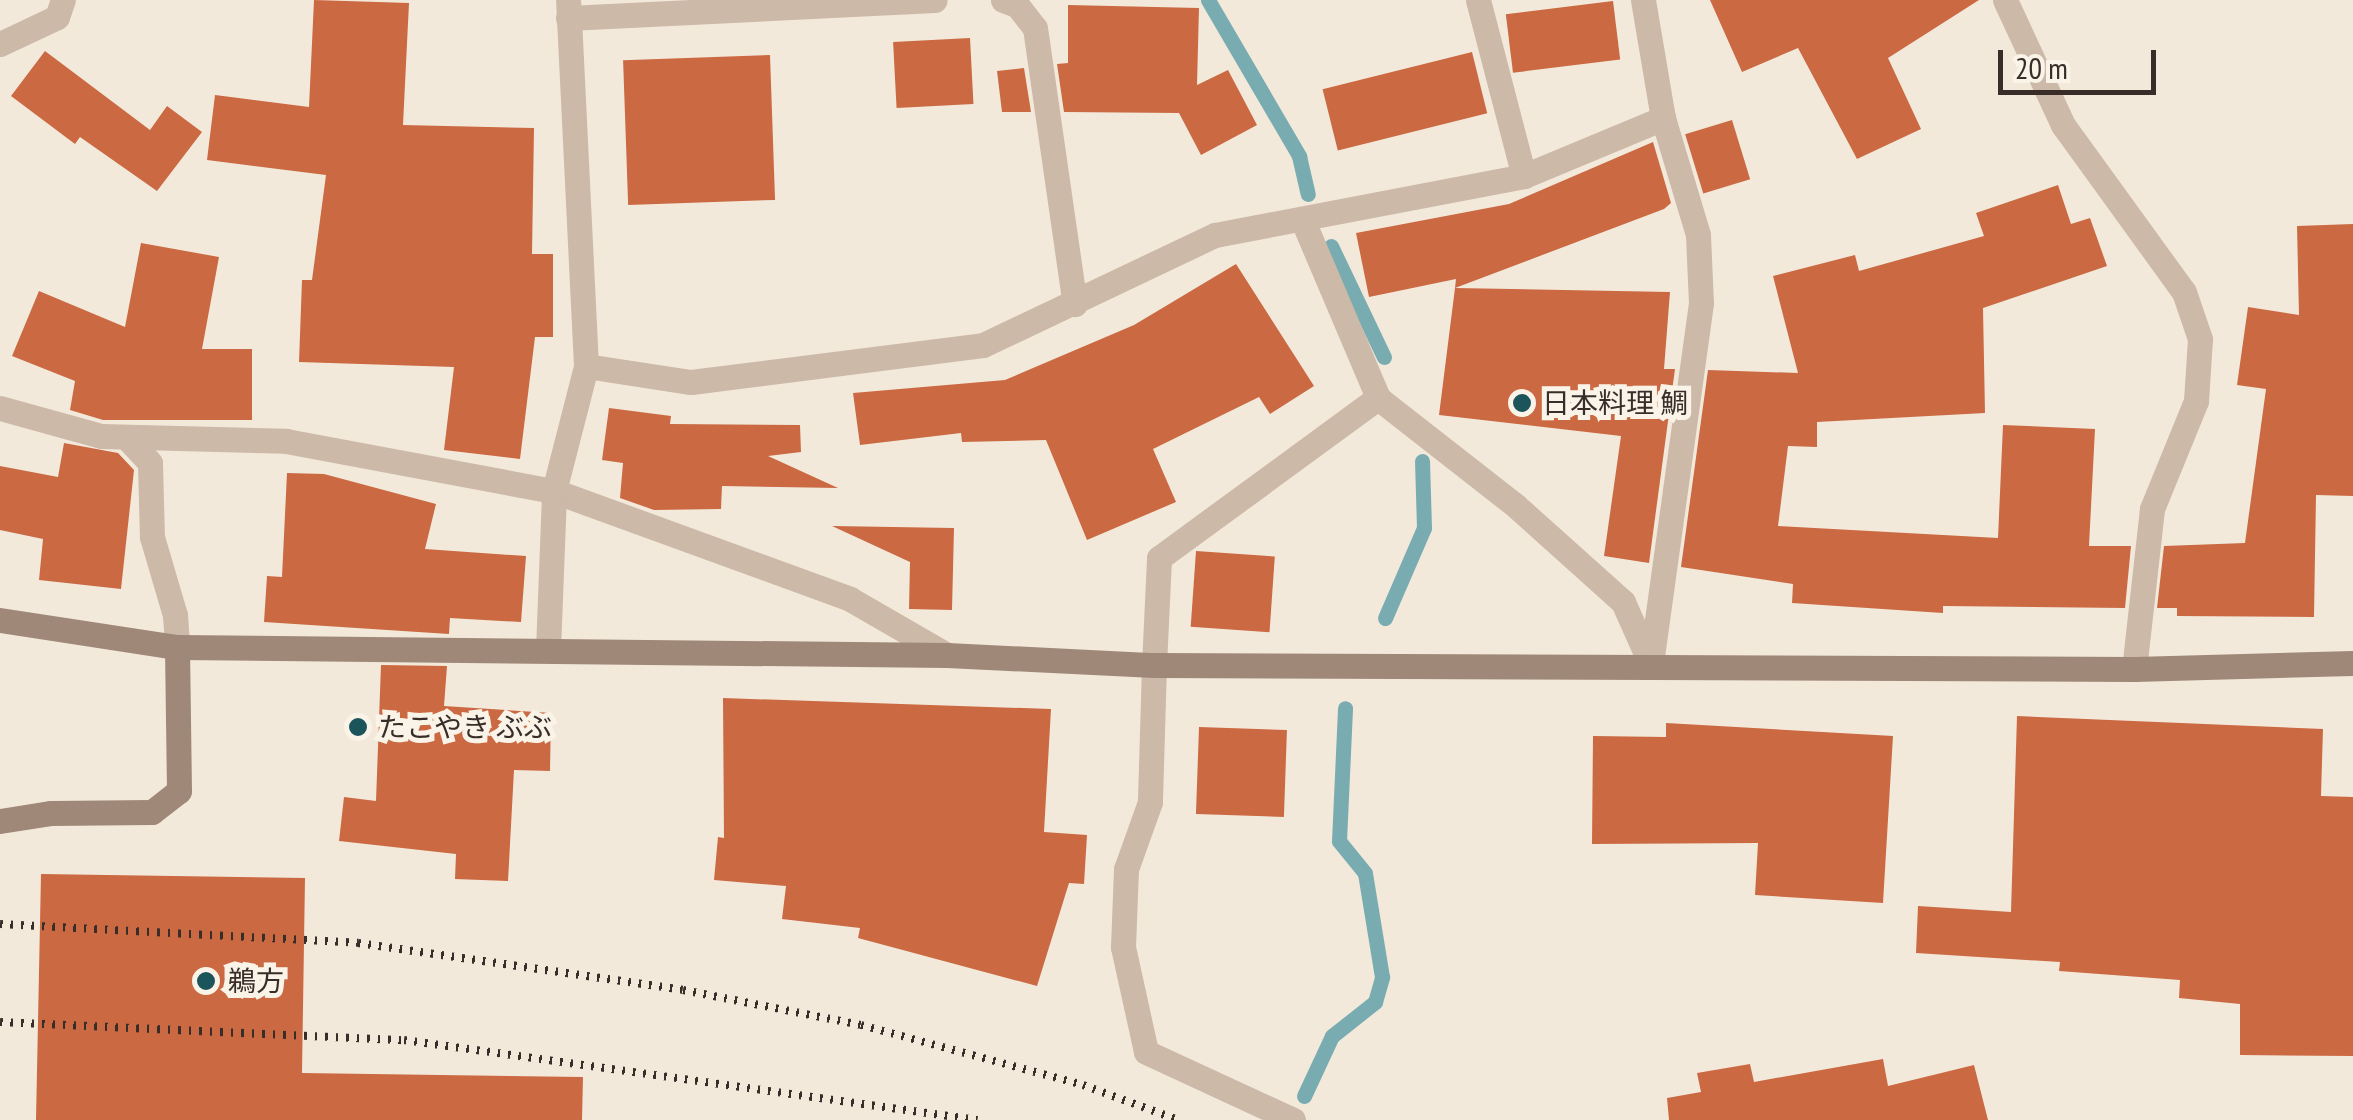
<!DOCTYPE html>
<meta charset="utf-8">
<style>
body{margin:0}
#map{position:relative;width:2353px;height:1120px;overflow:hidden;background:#f3e9db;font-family:"PT Sans Narrow","Noto Sans JP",sans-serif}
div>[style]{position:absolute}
.stream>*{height:15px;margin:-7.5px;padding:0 7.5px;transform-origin:7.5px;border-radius:7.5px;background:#79acb1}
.building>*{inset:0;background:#cb6942;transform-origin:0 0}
.lane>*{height:25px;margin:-12.5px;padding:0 12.5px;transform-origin:12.5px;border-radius:12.5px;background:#ccb9a7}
.street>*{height:25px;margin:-12.5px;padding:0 12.5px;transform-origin:12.5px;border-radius:12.5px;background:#ccb9a7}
.secondary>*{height:25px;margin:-12.5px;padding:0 12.5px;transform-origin:12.5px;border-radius:12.5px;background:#9f8878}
.rail>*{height:8px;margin-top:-4px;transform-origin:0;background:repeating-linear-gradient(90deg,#382d28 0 2.5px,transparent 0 10.5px)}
.dots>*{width:28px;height:28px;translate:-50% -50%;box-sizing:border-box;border:5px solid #faf3e8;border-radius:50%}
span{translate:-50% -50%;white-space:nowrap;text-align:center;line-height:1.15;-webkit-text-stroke:10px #faf3e8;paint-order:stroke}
.poi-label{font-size:28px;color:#382d28}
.left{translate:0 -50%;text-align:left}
.scale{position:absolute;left:1998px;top:50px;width:158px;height:45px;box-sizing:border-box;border:5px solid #382d28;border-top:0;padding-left:12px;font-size:30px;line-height:35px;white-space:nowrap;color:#382d28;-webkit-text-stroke:8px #faf3e8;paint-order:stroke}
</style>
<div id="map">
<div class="stream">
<div style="left:1208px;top:0;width:181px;rotate:59.7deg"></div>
<div style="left:1299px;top:156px;width:39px;rotate:77deg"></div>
<div style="left:1331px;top:246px;width:123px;rotate:64.5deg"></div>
<div style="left:1385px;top:618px;width:98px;rotate:-66.6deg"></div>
<div style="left:1424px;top:528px;width:67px;rotate:-91.7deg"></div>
<div style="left:1304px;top:1096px;width:66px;rotate:-65deg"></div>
<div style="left:1332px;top:1036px;width:55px;rotate:-38.3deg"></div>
<div style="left:1375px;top:1002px;width:26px;rotate:-74deg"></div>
<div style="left:1382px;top:977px;width:105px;rotate:-99.3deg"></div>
<div style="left:1365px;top:873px;width:41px;rotate:-129.1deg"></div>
<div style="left:1339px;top:841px;width:133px;rotate:-87.4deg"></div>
</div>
<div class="building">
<div style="clip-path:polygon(314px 0,409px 3px,403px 125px,534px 128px,532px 254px,553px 254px,553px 337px,535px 337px,520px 459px,444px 450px,454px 367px,299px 362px,302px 280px,312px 280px,326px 175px,207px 160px,215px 95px,309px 107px)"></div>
<div style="clip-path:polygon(1710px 0,1979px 0,1888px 58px,1921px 129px,1857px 159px,1798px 48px,1742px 72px)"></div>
<div style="left:1613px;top:1px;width:59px;height:108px;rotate:83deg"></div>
<div style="clip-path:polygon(1068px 5px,1199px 8px,1197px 85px,1228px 70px,1257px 125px,1201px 155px,1179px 113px,1064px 112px,1057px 64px,1068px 63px)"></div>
<div style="left:970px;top:38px;width:66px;height:77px;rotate:87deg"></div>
<div style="clip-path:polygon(45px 51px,150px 130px,167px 106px,202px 132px,157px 191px,80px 137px,75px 144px,11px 96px)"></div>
<div style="left:1472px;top:52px;width:63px;height:154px;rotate:76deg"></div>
<div style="left:770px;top:55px;width:145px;height:147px;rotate:88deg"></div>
<div style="clip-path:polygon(1024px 68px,1031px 112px,1002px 112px,997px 71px)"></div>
<div style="left:1732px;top:120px;width:62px;height:49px;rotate:73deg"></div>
<div style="clip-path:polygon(1653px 142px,1671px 203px,1664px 209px,1455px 288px,1456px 279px,1369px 297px,1356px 233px,1509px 204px)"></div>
<div style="clip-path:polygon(2058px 185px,2071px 224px,2090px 218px,2107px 266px,1983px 308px,1985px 413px,1817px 422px,1817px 447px,1788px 446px,1778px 526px,1998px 538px,2003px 425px,2095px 429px,2089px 546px,2131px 546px,2125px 608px,1943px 606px,1943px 613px,1792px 603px,1793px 584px,1681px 567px,1708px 370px,1798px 373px,1773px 276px,1855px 255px,1859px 271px,1984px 236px,1976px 213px)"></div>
<div style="clip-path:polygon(2353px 224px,2353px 496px,2316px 495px,2314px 617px,2177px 616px,2177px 608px,2157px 608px,2164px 546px,2245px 543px,2266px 389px,2237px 385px,2248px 307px,2299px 315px,2297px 226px)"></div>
<div style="clip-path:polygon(141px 243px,219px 257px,202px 349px,252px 349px,252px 420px,103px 420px,70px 410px,75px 381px,12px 356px,39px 291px,125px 327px)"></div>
<div style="clip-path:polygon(1236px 264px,1314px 386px,1270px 414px,1259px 397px,1153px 449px,1176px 502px,1087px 540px,1046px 440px,962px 442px,961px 433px,860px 445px,853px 393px,1005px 380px,1134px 325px)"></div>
<div style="clip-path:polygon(1455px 288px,1670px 292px,1664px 369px,1675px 369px,1649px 563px,1604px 556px,1621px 436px,1439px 415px)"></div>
<div style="clip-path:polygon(609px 408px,671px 416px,670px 424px,800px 425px,801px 452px,768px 456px,838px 488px,722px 486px,721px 509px,654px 510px,620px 498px,623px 463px,602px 460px)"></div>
<div style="clip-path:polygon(64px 443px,118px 453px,134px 470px,121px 589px,39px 580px,43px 539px,0 530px,0 466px,58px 477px)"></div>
<div style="clip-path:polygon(287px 473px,324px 474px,436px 504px,425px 549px,526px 556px,521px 622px,450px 618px,449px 634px,264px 622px,267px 576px,282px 577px)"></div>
<div style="clip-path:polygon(832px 526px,954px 528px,952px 610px,909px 609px,910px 562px)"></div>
<div style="left:1196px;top:551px;width:79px;height:76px;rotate:4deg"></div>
<div style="clip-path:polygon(381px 665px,447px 666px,444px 706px,551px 713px,550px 771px,514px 770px,508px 881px,455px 879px,456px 854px,339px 841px,344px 797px,376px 801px)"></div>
<div style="clip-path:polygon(723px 698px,1051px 709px,1044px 832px,1087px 835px,1084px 884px,1069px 883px,1037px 986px,858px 938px,860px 928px,782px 919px,786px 886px,714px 880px,718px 837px,724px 838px)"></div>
<div style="clip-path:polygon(2017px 716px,2323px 729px,2321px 796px,2353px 797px,2353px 1056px,2240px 1055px,2240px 1004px,2179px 998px,2180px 980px,2059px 971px,2060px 962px,1916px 953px,1918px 906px,2011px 912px)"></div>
<div style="clip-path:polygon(1666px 723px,1893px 736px,1883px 903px,1755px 895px,1758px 843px,1592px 844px,1593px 736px,1666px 737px)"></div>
<div style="left:1199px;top:727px;width:88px;height:87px;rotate:2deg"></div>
<div style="clip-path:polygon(41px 874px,305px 878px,302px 1073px,583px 1077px,582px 1120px,36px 1120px)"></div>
<div style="clip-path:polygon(1883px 1059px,1888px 1086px,1974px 1065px,1988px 1120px,1669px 1120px,1667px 1098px,1701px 1092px,1697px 1073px,1750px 1064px,1754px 1082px)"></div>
</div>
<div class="lane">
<div style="left:1003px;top:0;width:15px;rotate:20deg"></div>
<div style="left:1017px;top:5px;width:29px;rotate:52deg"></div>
<div style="left:1035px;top:28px;width:279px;rotate:81.8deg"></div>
<div style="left:1478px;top:0;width:182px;rotate:75.4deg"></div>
<div style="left:1643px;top:0;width:120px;rotate:80.4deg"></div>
<div style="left:1663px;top:118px;width:122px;rotate:73.3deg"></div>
<div style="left:1698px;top:235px;width:68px;rotate:87.5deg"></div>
<div style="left:1701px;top:303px;width:365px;rotate:97.9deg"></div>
<div style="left:2005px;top:0;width:138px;rotate:65.1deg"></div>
<div style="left:2063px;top:125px;width:206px;rotate:54.1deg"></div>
<div style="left:2184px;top:292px;width:50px;rotate:71.2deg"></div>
<div style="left:2200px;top:339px;width:62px;rotate:93.7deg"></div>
<div style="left:2196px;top:401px;width:117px;rotate:112.2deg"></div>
<div style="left:2152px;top:509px;width:161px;rotate:96.4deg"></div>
<div style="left:568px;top:18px;width:367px;rotate:-2.8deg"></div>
<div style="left:0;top:44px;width:63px;rotate:-25.3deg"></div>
<div style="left:57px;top:17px;width:18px;rotate:-71deg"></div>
<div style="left:1303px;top:221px;width:192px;rotate:67deg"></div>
<div style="left:1378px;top:398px;width:175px;rotate:38deg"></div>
<div style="left:1516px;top:506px;width:144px;rotate:41.9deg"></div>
<div style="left:1623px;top:602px;width:69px;rotate:66deg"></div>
<div style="left:586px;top:366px;width:106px;rotate:8.7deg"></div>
<div style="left:691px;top:382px;width:294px;rotate:-7.2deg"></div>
<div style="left:983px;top:345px;width:257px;rotate:-25.4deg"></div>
<div style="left:1215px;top:235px;width:315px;rotate:-10.8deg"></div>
<div style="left:1524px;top:176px;width:151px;rotate:-22.6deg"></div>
<div style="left:0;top:408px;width:105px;rotate:15.5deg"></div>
<div style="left:101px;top:436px;width:185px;rotate:1.5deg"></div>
<div style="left:286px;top:441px;width:273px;rotate:10.6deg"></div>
<div style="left:554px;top:491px;width:315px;rotate:20deg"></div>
<div style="left:850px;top:599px;width:112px;rotate:30deg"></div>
<div style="left:126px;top:437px;width:35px;rotate:47deg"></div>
<div style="left:150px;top:463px;width:74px;rotate:88.5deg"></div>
<div style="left:152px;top:537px;width:81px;rotate:73.6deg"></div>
<div style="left:175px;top:615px;width:32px;rotate:86deg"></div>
<div style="left:1154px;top:665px;width:107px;rotate:-87.3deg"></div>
<div style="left:1159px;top:558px;width:271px;rotate:-36.2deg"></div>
</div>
<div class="street">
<div style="left:548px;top:650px;width:159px;rotate:-87.8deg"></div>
<div style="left:554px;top:491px;width:129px;rotate:-75.6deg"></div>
<div style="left:586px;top:366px;width:366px;rotate:-92.8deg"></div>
<div style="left:1154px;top:665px;width:137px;rotate:91.7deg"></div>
<div style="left:1150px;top:802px;width:71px;rotate:109.7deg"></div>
<div style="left:1126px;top:869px;width:78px;rotate:92.2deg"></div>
<div style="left:1123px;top:947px;width:107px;rotate:77.6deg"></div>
<div style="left:1146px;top:1052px;width:162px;rotate:24.8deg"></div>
</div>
<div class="secondary">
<div style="left:0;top:620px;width:179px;rotate:8.7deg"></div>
<div style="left:177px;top:647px;width:770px;rotate:0.6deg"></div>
<div style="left:947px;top:655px;width:207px;rotate:2.8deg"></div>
<div style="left:1154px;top:665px;width:980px;rotate:0.23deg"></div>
<div style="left:2134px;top:669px;width:219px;rotate:-1.6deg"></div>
<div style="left:0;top:821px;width:52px;rotate:-8.9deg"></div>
<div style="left:51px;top:813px;width:101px;rotate:-0.6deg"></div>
<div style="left:152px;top:812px;width:34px;rotate:-38deg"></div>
<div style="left:179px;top:791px;width:144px;rotate:-90.8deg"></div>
</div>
<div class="rail">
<div style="left:0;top:924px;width:359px;rotate:3deg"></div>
<div style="left:358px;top:943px;width:328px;rotate:8.2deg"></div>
<div style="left:683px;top:990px;width:181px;rotate:11.1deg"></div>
<div style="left:861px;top:1025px;width:230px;rotate:15.1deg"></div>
<div style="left:1083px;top:1085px;width:101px;rotate:20.2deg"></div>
<div style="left:0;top:1022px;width:404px;rotate:2.6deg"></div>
<div style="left:404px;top:1040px;width:579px;rotate:7.95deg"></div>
</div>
<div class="dots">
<div style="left:1522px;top:403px;background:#1b545b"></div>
<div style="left:358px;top:727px;background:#1b545b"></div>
<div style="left:206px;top:981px;background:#1b545b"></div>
</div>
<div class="poi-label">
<span class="left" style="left:1542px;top:403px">日本料理 鯛</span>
<span class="left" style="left:378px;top:727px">たこやき ぶぶ</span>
<span class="left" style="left:228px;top:981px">鵜方</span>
</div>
<div class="scale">20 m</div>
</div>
